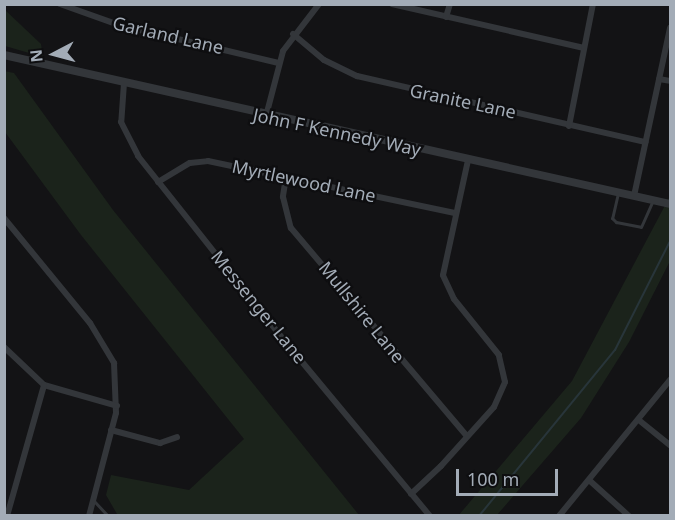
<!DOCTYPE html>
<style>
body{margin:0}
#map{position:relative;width:675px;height:520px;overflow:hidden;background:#131315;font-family:"Noto Sans",sans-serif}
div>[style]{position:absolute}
.green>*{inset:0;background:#1b231b}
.stream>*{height:2px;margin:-1px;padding:0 1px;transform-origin:1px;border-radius:1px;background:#28353a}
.service>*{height:3px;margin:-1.5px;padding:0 1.5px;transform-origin:1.5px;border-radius:1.5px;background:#33363a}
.minor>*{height:6px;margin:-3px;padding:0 3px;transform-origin:3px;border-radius:3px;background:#33363a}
.tertiary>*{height:8px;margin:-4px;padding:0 4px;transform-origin:4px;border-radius:4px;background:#33363a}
span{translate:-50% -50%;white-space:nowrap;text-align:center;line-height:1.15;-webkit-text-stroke:4.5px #0e0e10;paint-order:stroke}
.street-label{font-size:18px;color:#a3acb7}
.frame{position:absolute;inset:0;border:6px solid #a3acb7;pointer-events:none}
.north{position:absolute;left:24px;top:24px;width:60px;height:60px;-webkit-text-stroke:4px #0e0e10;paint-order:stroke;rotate:264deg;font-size:16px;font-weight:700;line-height:24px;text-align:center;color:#a3acb7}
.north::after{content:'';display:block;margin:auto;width:21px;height:27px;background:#a3acb7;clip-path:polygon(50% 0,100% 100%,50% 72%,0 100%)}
.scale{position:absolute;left:456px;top:469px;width:102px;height:27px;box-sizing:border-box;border:3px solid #a3acb7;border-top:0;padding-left:8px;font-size:18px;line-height:21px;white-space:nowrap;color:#a3acb7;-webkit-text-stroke:4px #0e0e10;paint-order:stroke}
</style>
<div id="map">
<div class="green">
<div style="clip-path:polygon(4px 9px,41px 44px,43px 57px,5px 46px)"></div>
<div style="clip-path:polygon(4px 71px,14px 73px,113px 210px,359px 515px,117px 514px,106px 495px,111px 475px,189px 490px,244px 439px,81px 235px,5px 132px)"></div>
<div style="clip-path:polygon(670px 196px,670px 261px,629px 342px,581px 418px,497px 515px,458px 516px,572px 381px)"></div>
</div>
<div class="stream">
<div style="left:479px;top:516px;width:215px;rotate:-50.7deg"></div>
<div style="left:615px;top:350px;width:122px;rotate:-63.2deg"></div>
</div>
<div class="service">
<div style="left:618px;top:193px;width:26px;rotate:103deg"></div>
<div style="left:612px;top:218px;width:6px;rotate:45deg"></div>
<div style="left:616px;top:222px;width:25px;rotate:11deg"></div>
<div style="left:641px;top:227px;width:27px;rotate:-66deg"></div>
<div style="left:94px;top:501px;width:21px;rotate:47deg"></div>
</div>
<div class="minor">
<div style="left:60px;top:4px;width:63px;rotate:19.6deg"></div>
<div style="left:119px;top:25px;width:163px;rotate:13.4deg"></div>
<div style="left:392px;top:4px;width:197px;rotate:12.9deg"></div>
<div style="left:446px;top:17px;width:14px;rotate:-73deg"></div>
<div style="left:293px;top:34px;width:40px;rotate:40deg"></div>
<div style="left:324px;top:60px;width:37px;rotate:26deg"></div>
<div style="left:357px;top:76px;width:296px;rotate:12.9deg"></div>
<div style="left:659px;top:79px;width:11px;rotate:10deg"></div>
<div style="left:124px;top:83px;width:39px;rotate:94deg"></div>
<div style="left:121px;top:122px;width:38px;rotate:63deg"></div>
<div style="left:138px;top:156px;width:241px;rotate:51.6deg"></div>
<div style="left:288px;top:345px;width:222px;rotate:50.3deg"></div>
<div style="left:266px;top:116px;width:67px;rotate:-75.3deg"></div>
<div style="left:283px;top:51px;width:59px;rotate:-52.5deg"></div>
<div style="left:569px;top:126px;width:124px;rotate:-78.9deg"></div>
<div style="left:286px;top:177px;width:20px;rotate:99deg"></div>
<div style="left:283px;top:197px;width:32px;rotate:76deg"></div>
<div style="left:291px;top:228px;width:272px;rotate:49.8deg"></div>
<div style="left:158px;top:182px;width:37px;rotate:-31deg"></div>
<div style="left:190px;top:163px;width:18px;rotate:-6deg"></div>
<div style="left:208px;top:161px;width:251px;rotate:11.9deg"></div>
<div style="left:634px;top:196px;width:172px;rotate:-77.9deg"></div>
<div style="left:4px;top:218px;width:136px;rotate:50.7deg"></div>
<div style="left:90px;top:323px;width:47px;rotate:59deg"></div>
<div style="left:114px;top:363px;width:50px;rotate:87.7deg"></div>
<div style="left:116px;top:413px;width:106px;rotate:104.7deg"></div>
<div style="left:4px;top:347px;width:55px;rotate:43.5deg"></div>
<div style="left:44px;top:385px;width:76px;rotate:16deg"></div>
<div style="left:640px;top:421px;width:38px;rotate:39deg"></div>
<div style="left:111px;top:430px;width:51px;rotate:14.9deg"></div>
<div style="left:160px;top:443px;width:18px;rotate:-19deg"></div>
<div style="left:589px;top:480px;width:54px;rotate:42deg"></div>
<div style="left:411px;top:494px;width:41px;rotate:-43deg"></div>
<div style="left:441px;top:466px;width:79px;rotate:-48.1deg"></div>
<div style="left:494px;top:407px;width:27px;rotate:-66deg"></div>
<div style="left:505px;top:382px;width:28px;rotate:-103deg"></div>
<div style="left:499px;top:355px;width:72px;rotate:-128.8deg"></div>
<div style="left:454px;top:299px;width:26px;rotate:-115deg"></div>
<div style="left:443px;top:275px;width:118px;rotate:-77.7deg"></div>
<div style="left:7px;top:516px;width:136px;rotate:-74.2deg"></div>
<div style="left:559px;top:516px;width:176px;rotate:-50.8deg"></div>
</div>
<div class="tertiary">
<div style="left:4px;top:55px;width:682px;rotate:12.61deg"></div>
</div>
<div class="street-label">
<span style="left:168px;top:35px;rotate:13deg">Garland Lane</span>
<span style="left:463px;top:101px;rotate:12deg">Granite Lane</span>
<span style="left:337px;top:132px;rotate:12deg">John F Kennedy Way</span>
<span style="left:304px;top:181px;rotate:12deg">Myrtlewood Lane</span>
<span style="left:259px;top:307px;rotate:51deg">Messenger Lane</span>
<span style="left:362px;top:312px;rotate:51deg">Mullshire Lane</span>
</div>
<div class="frame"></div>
<div class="north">N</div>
<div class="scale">100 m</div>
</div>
